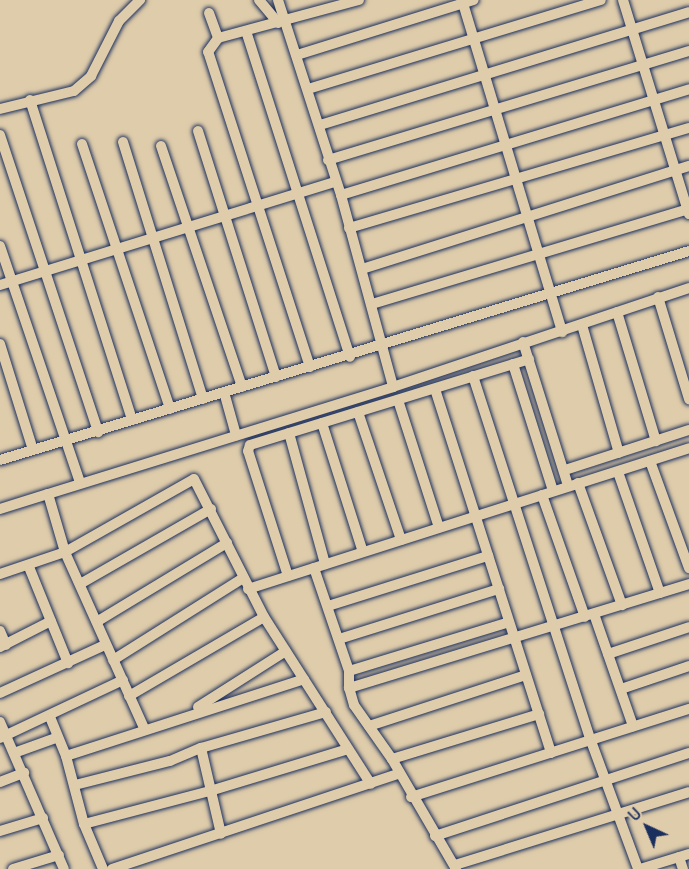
<!DOCTYPE html>
<style>
body{margin:0}
#map{position:relative;width:689px;height:869px;overflow:hidden;background:#dfccaa;font-family:Delius,sans-serif}
div>[style]{position:absolute}
.roads{filter:drop-shadow(0 0 2px #1b2f5e) drop-shadow(0 0 2px #1b2f5e)}
.minor>*{height:10px;margin:-5px;padding:0 5px;transform-origin:5px;border-radius:5px;background:#dfccaa}
span{translate:-50% -50%;white-space:nowrap;text-align:center;line-height:1.15;-webkit-text-stroke:4.5px #dfccaa;paint-order:stroke}
.north{position:absolute;left:617px;top:797px;width:60px;height:60px;-webkit-text-stroke:4px #dfccaa;paint-order:stroke;rotate:316deg;font-size:16px;font-weight:700;line-height:24px;text-align:center;color:#1b2f5e}
.north::after{content:'';display:block;margin:auto;width:21px;height:27px;background:#1b2f5e;clip-path:polygon(50% 0,100% 100%,50% 72%,0 100%)}
</style>
<div id="map">
<div class="roads">
<div class="minor">
<div style="left:259px;top:0;width:30px;rotate:50deg"></div>
<div style="left:278px;top:0;width:205px;rotate:72.1deg"></div>
<div style="left:341px;top:195px;width:199px;rotate:74.8deg"></div>
<div style="left:462px;top:0;width:347px;rotate:73.2deg"></div>
<div style="left:623px;top:0;width:224px;rotate:72.9deg"></div>
<div style="left:209px;top:13px;width:27px;rotate:70deg"></div>
<div style="left:246px;top:31px;width:342px;rotate:72.3deg"></div>
<div style="left:297px;top:55px;width:185px;rotate:-17.3deg"></div>
<div style="left:308px;top:89px;width:306px;rotate:-16.9deg"></div>
<div style="left:30px;top:100px;width:336px;rotate:72.3deg"></div>
<div style="left:0;top:109px;width:76px;rotate:-13.7deg"></div>
<div style="left:74px;top:91px;width:23px;rotate:-41deg"></div>
<div style="left:91px;top:76px;width:62px;rotate:-63deg"></div>
<div style="left:119px;top:21px;width:30px;rotate:-45deg"></div>
<div style="left:320px;top:125px;width:386px;rotate:-17deg"></div>
<div style="left:198px;top:131px;width:258px;rotate:72.4deg"></div>
<div style="left:0;top:135px;width:313px;rotate:71.7deg"></div>
<div style="left:123px;top:142px;width:269px;rotate:72.7deg"></div>
<div style="left:82px;top:144px;width:279px;rotate:71.6deg"></div>
<div style="left:161px;top:146px;width:254px;rotate:71.4deg"></div>
<div style="left:328px;top:160px;width:377px;rotate:-16.8deg"></div>
<div style="left:341px;top:195px;width:364px;rotate:-16.9deg"></div>
<div style="left:349px;top:228px;width:354px;rotate:-16.4deg"></div>
<div style="left:0;top:246px;width:250px;rotate:71.3deg"></div>
<div style="left:362px;top:269px;width:343px;rotate:-17.5deg"></div>
<div style="left:0;top:285px;width:350px;rotate:-17.1deg"></div>
<div style="left:658px;top:297px;width:107px;rotate:73.1deg"></div>
<div style="left:372px;top:304px;width:331px;rotate:-16.7deg"></div>
<div style="left:617px;top:312px;width:135px;rotate:73.2deg"></div>
<div style="left:582px;top:325px;width:133px;rotate:73.9deg"></div>
<div style="left:523px;top:342px;width:151px;rotate:72.6deg"></div>
<div style="left:0;top:344px;width:111px;rotate:72.7deg"></div>
<div style="left:513px;top:364px;width:133px;rotate:72.5deg"></div>
<div style="left:310px;top:367px;width:331px;rotate:-107.9deg"></div>
<div style="left:208px;top:52px;width:17px;rotate:-54deg"></div>
<div style="left:218px;top:38px;width:146px;rotate:-15.1deg"></div>
<div style="left:473px;top:376px;width:384px;rotate:72.1deg"></div>
<div style="left:591px;top:741px;width:136px;rotate:69.8deg"></div>
<div style="left:435px;top:389px;width:382px;rotate:72.3deg"></div>
<div style="left:224px;top:392px;width:45px;rotate:74.4deg"></div>
<div style="left:398px;top:400px;width:134px;rotate:72.2deg"></div>
<div style="left:358px;top:412px;width:135px;rotate:71.4deg"></div>
<div style="left:322px;top:423px;width:135px;rotate:72.4deg"></div>
<div style="left:289px;top:433px;width:136px;rotate:74.6deg"></div>
<div style="left:0;top:460px;width:720px;rotate:-16.87deg"></div>
<div style="left:650px;top:461px;width:114px;rotate:70deg"></div>
<div style="left:565px;top:470px;width:130px;rotate:-17.9deg"></div>
<div style="left:618px;top:472px;width:128px;rotate:70.9deg"></div>
<div style="left:578px;top:483px;width:130px;rotate:70.2deg"></div>
<div style="left:542px;top:495px;width:129px;rotate:70.6deg"></div>
<div style="left:0;top:509px;width:50px;rotate:-17.4deg"></div>
<div style="left:29px;top:567px;width:104px;rotate:67.9deg"></div>
<div style="left:314px;top:568px;width:109px;rotate:71.2deg"></div>
<div style="left:349px;top:671px;width:17px;rotate:90deg"></div>
<div style="left:0;top:574px;width:69px;rotate:-18.7deg"></div>
<div style="left:65px;top:552px;width:148px;rotate:-29.5deg"></div>
<div style="left:194px;top:479px;width:155px;rotate:63.1deg"></div>
<div style="left:264px;top:617px;width:198px;rotate:57.4deg"></div>
<div style="left:288px;top:576px;width:131px;rotate:-107.7deg"></div>
<div style="left:248px;top:451px;width:6px;rotate:-72deg"></div>
<div style="left:250px;top:445px;width:292px;rotate:-17.1deg"></div>
<div style="left:80px;top:584px;width:151px;rotate:-29.8deg"></div>
<div style="left:248px;top:589px;width:463px;rotate:-17.7deg"></div>
<div style="left:328px;top:606px;width:168px;rotate:-17.4deg"></div>
<div style="left:594px;top:614px;width:119px;rotate:70.8deg"></div>
<div style="left:98px;top:621px;width:151px;rotate:-31.2deg"></div>
<div style="left:0;top:631px;width:15px;rotate:67deg"></div>
<div style="left:339px;top:639px;width:168px;rotate:-17.4deg"></div>
<div style="left:0;top:647px;width:57px;rotate:-27deg"></div>
<div style="left:608px;top:654px;width:85px;rotate:-18.4deg"></div>
<div style="left:113px;top:660px;width:154px;rotate:-32.2deg"></div>
<div style="left:349px;top:671px;width:167px;rotate:-17deg"></div>
<div style="left:621px;top:689px;width:72px;rotate:-18.7deg"></div>
<div style="left:0;top:693px;width:115px;rotate:-24.6deg"></div>
<div style="left:129px;top:696px;width:156px;rotate:-30.3deg"></div>
<div style="left:198px;top:707px;width:104px;rotate:-32.5deg"></div>
<div style="left:50px;top:717px;width:42px;rotate:67.7deg"></div>
<div style="left:66px;top:756px;width:70px;rotate:75.2deg"></div>
<div style="left:84px;top:824px;width:49px;rotate:67.1deg"></div>
<div style="left:0;top:722px;width:160px;rotate:66.5deg"></div>
<div style="left:369px;top:726px;width:165px;rotate:-18deg"></div>
<div style="left:144px;top:728px;width:193px;rotate:-114.2deg"></div>
<div style="left:65px;top:552px;width:60px;rotate:-106.3deg"></div>
<div style="left:48px;top:494px;width:361px;rotate:-17.2deg"></div>
<div style="left:393px;top:387px;width:312px;rotate:-18.5deg"></div>
<div style="left:0;top:738px;width:136px;rotate:-25.2deg"></div>
<div style="left:201px;top:748px;width:130px;rotate:-16.1deg"></div>
<div style="left:14px;top:753px;width:45px;rotate:-19.7deg"></div>
<div style="left:66px;top:756px;width:250px;rotate:-17.9deg"></div>
<div style="left:392px;top:759px;width:154px;rotate:-17deg"></div>
<div style="left:0;top:782px;width:26px;rotate:-21deg"></div>
<div style="left:75px;top:785px;width:98px;rotate:-14.2deg"></div>
<div style="left:170px;top:761px;width:34px;rotate:-23deg"></div>
<div style="left:201px;top:748px;width:88px;rotate:76.9deg"></div>
<div style="left:411px;top:797px;width:292px;rotate:-17.6deg"></div>
<div style="left:84px;top:824px;width:130px;rotate:-14.7deg"></div>
<div style="left:210px;top:791px;width:144px;rotate:-16.9deg"></div>
<div style="left:0;top:831px;width:45px;rotate:-16.8deg"></div>
<div style="left:435px;top:836px;width:267px;rotate:-18.1deg"></div>
<div style="left:679px;top:857px;width:13px;rotate:72deg"></div>
<div style="left:455px;top:865px;width:245px;rotate:-17.3deg"></div>
<div style="left:13px;top:869px;width:48px;rotate:-16.9deg"></div>
<div style="left:112px;top:869px;width:301px;rotate:-18.4deg"></div>
<div style="left:456px;top:869px;width:127px;rotate:-120.2deg"></div>
<div style="left:392px;top:759px;width:66px;rotate:-125.1deg"></div>
<div style="left:354px;top:705px;width:18px;rotate:-106deg"></div>
<div style="left:349px;top:688px;width:356px;rotate:-17deg"></div>
<div style="left:640px;top:869px;width:51px;rotate:-17deg"></div>
</div>
</div>
<div class="north">U</div>
</div>
